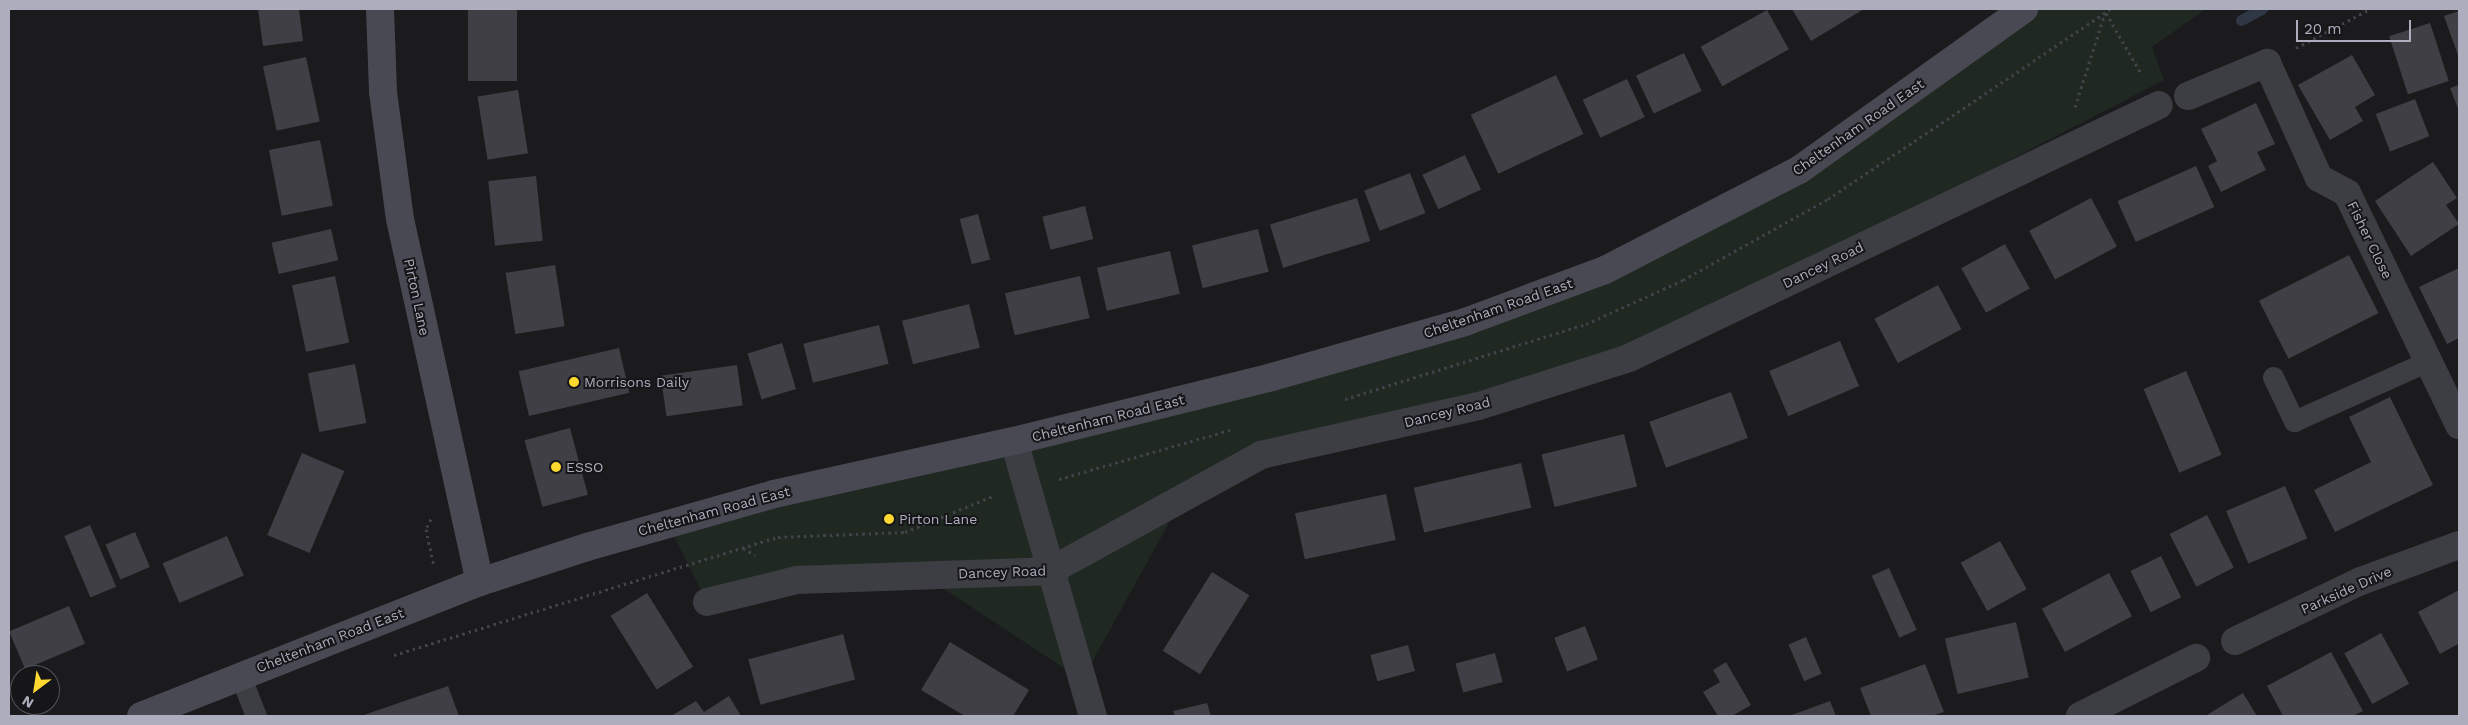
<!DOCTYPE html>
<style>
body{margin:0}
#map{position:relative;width:2468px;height:725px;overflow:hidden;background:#1b1a1d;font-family:"Work Sans",sans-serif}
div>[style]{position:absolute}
.green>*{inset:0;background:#1f2922}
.stream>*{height:11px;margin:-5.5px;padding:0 5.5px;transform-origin:5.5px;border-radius:5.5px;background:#2e3743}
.building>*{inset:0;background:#403f45;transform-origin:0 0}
.path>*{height:3px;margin-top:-1.5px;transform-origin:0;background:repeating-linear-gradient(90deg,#41424a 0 2.5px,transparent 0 6.5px)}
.lane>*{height:21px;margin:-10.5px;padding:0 10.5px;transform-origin:10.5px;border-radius:10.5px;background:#3d3d44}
.street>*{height:28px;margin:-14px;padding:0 14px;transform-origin:14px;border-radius:14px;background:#3d3d44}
.secondary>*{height:28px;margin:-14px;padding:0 14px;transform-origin:14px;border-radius:14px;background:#494953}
.dots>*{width:14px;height:14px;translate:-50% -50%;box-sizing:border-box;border:2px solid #161518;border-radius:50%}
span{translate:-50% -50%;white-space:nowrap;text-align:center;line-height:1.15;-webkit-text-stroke:4px #161518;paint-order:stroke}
.street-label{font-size:14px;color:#acaebe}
.poi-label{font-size:14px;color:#acaebe}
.left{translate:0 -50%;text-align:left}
.frame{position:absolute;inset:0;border:10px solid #acaebe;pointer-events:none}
.north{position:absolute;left:10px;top:665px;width:50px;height:50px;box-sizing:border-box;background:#161518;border:1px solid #52525a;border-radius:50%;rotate:211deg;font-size:14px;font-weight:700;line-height:20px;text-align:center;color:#acaebe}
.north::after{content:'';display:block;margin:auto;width:18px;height:22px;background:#ffd930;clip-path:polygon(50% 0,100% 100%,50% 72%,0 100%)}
.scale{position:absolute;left:2296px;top:20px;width:115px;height:22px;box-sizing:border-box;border:2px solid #acaebe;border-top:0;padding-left:6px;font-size:15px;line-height:18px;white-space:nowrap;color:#acaebe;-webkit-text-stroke:4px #161518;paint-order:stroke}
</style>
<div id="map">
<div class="green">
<div style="clip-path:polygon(2024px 9px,2206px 9px,2152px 47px,2164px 80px,1629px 358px,1261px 455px,1180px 503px,1082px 680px,923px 575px,707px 602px,667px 523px,1465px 322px,1799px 170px)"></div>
</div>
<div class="stream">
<div style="left:2241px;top:20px;width:24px;rotate:-28deg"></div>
</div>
<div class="building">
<div style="clip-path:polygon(258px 9px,299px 9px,303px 41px,263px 46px)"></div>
<div style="left:468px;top:9px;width:49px;height:72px"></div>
<div style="clip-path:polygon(1792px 9px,1864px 9px,1811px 41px)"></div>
<div style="left:1767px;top:10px;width:45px;height:76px;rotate:61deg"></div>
<div style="clip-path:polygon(2459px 11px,2459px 58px,2444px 16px)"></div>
<div style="left:2430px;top:23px;width:61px;height:43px;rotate:72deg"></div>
<div style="left:1684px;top:53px;width:42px;height:53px;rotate:65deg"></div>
<div style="clip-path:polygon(2352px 55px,2375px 95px,2355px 107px,2363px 121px,2330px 140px,2298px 85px)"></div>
<div style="left:306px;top:57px;width:66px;height:44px;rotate:78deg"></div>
<div style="left:1556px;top:75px;width:65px;height:94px;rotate:65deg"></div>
<div style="left:1627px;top:79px;width:42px;height:49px;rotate:65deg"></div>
<div style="clip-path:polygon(2459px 85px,2459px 111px,2450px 88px)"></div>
<div style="left:518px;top:90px;width:64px;height:41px;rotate:81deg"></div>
<div style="left:2415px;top:99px;width:40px;height:42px;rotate:69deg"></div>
<div style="clip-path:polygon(2256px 103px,2275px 144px,2257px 152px,2266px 170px,2221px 192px,2208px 166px,2217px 161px,2201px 129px)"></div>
<div style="left:320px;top:140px;width:67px;height:52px;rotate:79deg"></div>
<div style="left:1465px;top:155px;width:38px;height:47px;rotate:65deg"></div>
<div style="clip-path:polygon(2433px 162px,2457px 198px,2446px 205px,2459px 224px,2411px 256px,2375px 201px)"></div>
<div style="left:2196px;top:166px;width:45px;height:86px;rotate:66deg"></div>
<div style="left:1410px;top:173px;width:43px;height:49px;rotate:69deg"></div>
<div style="left:536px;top:176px;width:65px;height:48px;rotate:84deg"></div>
<div style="left:1357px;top:198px;width:45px;height:91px;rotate:73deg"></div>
<div style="left:2091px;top:198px;width:55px;height:70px;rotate:62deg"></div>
<div style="left:1085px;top:206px;width:34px;height:44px;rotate:76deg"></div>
<div style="left:978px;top:214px;width:47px;height:19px;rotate:75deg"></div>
<div style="left:331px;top:229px;width:32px;height:61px;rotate:77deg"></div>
<div style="left:1258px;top:229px;width:44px;height:68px;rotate:76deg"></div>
<div style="left:2005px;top:244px;width:51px;height:50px;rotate:61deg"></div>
<div style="left:1170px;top:251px;width:44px;height:75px;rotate:77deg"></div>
<div style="left:2349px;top:255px;width:65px;height:101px;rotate:63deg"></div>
<div style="left:555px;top:265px;width:62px;height:50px;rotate:81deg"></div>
<div style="clip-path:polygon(2459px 268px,2459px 338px,2447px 344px,2419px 287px)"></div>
<div style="left:335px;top:276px;width:68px;height:44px;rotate:78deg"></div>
<div style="left:1080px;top:276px;width:43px;height:77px;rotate:77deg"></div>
<div style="left:1938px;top:285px;width:50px;height:72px;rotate:62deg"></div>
<div style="left:969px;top:304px;width:45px;height:69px;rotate:76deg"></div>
<div style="left:879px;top:325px;width:40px;height:78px;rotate:76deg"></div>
<div style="left:1840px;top:341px;width:49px;height:77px;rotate:67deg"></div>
<div style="left:782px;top:343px;width:48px;height:36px;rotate:73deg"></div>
<div style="left:619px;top:348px;width:46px;height:103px;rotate:77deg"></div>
<div style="left:355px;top:364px;width:60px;height:48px;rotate:79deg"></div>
<div style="left:737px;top:365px;width:41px;height:77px;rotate:82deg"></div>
<div style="left:2186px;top:371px;width:91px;height:46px;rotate:67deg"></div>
<div style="left:1731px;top:392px;width:49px;height:87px;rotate:70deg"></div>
<div style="clip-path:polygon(2390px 397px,2433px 485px,2335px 532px,2314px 490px,2371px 462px,2349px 417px)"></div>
<div style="left:570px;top:428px;width:69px;height:47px;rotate:75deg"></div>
<div style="left:1624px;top:434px;width:54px;height:85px;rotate:76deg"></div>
<div style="left:302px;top:453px;width:46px;height:89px;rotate:23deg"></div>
<div style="left:1521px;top:463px;width:46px;height:110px;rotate:77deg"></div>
<div style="left:2285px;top:486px;width:57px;height:64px;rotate:67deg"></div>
<div style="left:1386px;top:494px;width:47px;height:93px;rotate:78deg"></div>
<div style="left:2207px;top:515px;width:59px;height:42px;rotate:63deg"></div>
<div style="left:90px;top:525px;width:67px;height:28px;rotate:67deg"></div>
<div style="left:135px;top:532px;width:38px;height:32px;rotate:67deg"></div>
<div style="left:227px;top:536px;width:43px;height:70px;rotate:67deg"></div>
<div style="left:2000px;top:541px;width:55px;height:45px;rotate:61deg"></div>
<div style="left:2161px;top:556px;width:46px;height:34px;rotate:64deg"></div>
<div style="left:1889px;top:568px;width:68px;height:19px;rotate:66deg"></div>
<div style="left:1212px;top:572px;width:44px;height:93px;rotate:32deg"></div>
<div style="left:2109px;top:573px;width:49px;height:76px;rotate:62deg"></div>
<div style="clip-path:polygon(2459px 590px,2459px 648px,2458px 644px,2440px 654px,2418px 612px)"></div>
<div style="left:647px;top:593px;width:87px;height:43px;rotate:58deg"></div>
<div style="left:69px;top:606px;width:41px;height:65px;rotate:67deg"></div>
<div style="left:2016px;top:622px;width:57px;height:73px;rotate:77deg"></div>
<div style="left:1585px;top:626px;width:36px;height:33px;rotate:69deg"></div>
<div style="left:2381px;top:633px;width:58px;height:42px;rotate:61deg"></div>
<div style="left:843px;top:634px;width:47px;height:98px;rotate:75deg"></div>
<div style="left:1806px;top:637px;width:40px;height:19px;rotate:67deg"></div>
<div style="clip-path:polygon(950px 642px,1029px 690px,1013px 716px,965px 716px,921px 690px)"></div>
<div style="left:1408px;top:645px;width:27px;height:39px;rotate:75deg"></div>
<div style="clip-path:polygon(2331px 652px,2363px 711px,2353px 716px,2283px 716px,2267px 686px)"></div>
<div style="left:1495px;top:653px;width:30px;height:41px;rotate:75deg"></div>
<div style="clip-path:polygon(1726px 662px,1751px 705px,1732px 716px,1718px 716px,1703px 692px,1720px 682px,1713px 670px)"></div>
<div style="clip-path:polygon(1925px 664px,1944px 712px,1931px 716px,1871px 716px,1860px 688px)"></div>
<div style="clip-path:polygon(448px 686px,459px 716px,361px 716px)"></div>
<div style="clip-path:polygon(2243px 693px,2257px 716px,2205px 716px)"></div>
<div style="clip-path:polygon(729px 696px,741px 716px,671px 716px,696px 701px,704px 712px)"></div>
<div style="clip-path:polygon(1830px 701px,1836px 716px,1789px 716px)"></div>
<div style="clip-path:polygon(1207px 703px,1211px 716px,1175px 716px,1173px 711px)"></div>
</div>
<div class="path">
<div style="left:2106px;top:13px;width:72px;rotate:59.9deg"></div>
<div style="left:2296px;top:48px;width:84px;rotate:-27.8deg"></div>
<div style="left:2075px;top:107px;width:99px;rotate:-72.3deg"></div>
<div style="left:1345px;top:399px;width:252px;rotate:-17.3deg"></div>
<div style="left:1586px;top:324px;width:107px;rotate:-24.4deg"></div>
<div style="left:1683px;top:280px;width:166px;rotate:-29.2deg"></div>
<div style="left:1828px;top:199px;width:341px;rotate:-33.9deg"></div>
<div style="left:1059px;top:479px;width:181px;rotate:-16deg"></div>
<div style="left:431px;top:519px;width:11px;rotate:117deg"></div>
<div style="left:426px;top:529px;width:35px;rotate:78deg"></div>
<div style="left:743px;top:548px;width:14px;rotate:30deg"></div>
<div style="left:394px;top:655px;width:402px;rotate:-17.1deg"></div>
<div style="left:778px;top:537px;width:127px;rotate:-2.3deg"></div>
<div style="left:905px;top:532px;width:97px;rotate:-22.3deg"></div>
</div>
<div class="lane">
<div style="left:2273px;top:377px;width:49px;rotate:64.5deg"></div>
<div style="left:2294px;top:421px;width:147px;rotate:-24.1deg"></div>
<div style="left:240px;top:675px;width:44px;rotate:68.7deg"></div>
</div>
<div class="street">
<div style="left:2188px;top:96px;width:86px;rotate:-22.7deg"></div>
<div style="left:2267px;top:63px;width:126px;rotate:65.7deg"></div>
<div style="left:2319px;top:178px;width:32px;rotate:28deg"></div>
<div style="left:2347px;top:193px;width:258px;rotate:64.2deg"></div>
<div style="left:1014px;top:441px;width:286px;rotate:74deg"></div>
<div style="left:707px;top:602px;width:93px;rotate:-13.7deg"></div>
<div style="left:797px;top:580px;width:253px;rotate:-2deg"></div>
<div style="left:1050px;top:571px;width:241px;rotate:-28.8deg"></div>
<div style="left:1261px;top:455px;width:223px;rotate:-12.7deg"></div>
<div style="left:1479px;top:406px;width:157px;rotate:-17.7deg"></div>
<div style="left:1629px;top:358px;width:587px;rotate:-25.52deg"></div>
<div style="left:2235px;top:641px;width:140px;rotate:-25.5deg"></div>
<div style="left:2361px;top:581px;width:104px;rotate:-20.2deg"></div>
<div style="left:2080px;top:716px;width:130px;rotate:-26.6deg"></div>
</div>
<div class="secondary">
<div style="left:380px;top:9px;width:83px;rotate:87.9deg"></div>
<div style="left:383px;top:92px;width:128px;rotate:82.4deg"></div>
<div style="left:400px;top:219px;width:372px;rotate:77.6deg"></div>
<div style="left:141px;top:716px;width:365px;rotate:-21.6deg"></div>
<div style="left:480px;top:582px;width:113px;rotate:-18.1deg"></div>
<div style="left:587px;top:547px;width:194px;rotate:-15.8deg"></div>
<div style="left:774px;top:494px;width:246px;rotate:-12.5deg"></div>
<div style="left:1014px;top:441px;width:266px;rotate:-13.9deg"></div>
<div style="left:1272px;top:377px;width:201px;rotate:-15.9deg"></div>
<div style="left:1465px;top:322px;width:149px;rotate:-20.4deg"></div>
<div style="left:1605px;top:270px;width:218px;rotate:-27.3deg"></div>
<div style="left:1799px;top:170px;width:277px;rotate:-35.6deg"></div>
</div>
<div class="dots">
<div style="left:574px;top:382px;background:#ffd930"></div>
<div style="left:556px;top:467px;background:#ffd930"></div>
<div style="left:889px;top:519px;background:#ffd930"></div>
</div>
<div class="street-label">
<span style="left:1858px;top:127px;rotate:-35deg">Cheltenham Road East</span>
<span style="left:2370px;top:240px;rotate:64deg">Fisher Close</span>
<span style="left:1823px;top:265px;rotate:-26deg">Dancey Road</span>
<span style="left:417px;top:297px;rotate:78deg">Pirton Lane</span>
<span style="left:1498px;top:308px;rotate:-19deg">Cheltenham Road East</span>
<span style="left:1447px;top:412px;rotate:-14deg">Dancey Road</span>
<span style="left:1108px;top:418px;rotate:-14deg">Cheltenham Road East</span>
<span style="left:714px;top:511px;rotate:-15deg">Cheltenham Road East</span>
<span style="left:1002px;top:572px;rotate:-2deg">Dancey Road</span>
<span style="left:2346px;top:590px;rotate:-24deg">Parkside Drive</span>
<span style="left:330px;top:640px;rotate:-21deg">Cheltenham Road East</span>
</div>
<div class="poi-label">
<span class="left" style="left:584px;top:382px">Morrisons Daily</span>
<span class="left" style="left:566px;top:467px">ESSO</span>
<span class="left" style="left:899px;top:519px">Pirton Lane</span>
</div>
<div class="frame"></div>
<div class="north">N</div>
<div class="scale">20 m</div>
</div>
